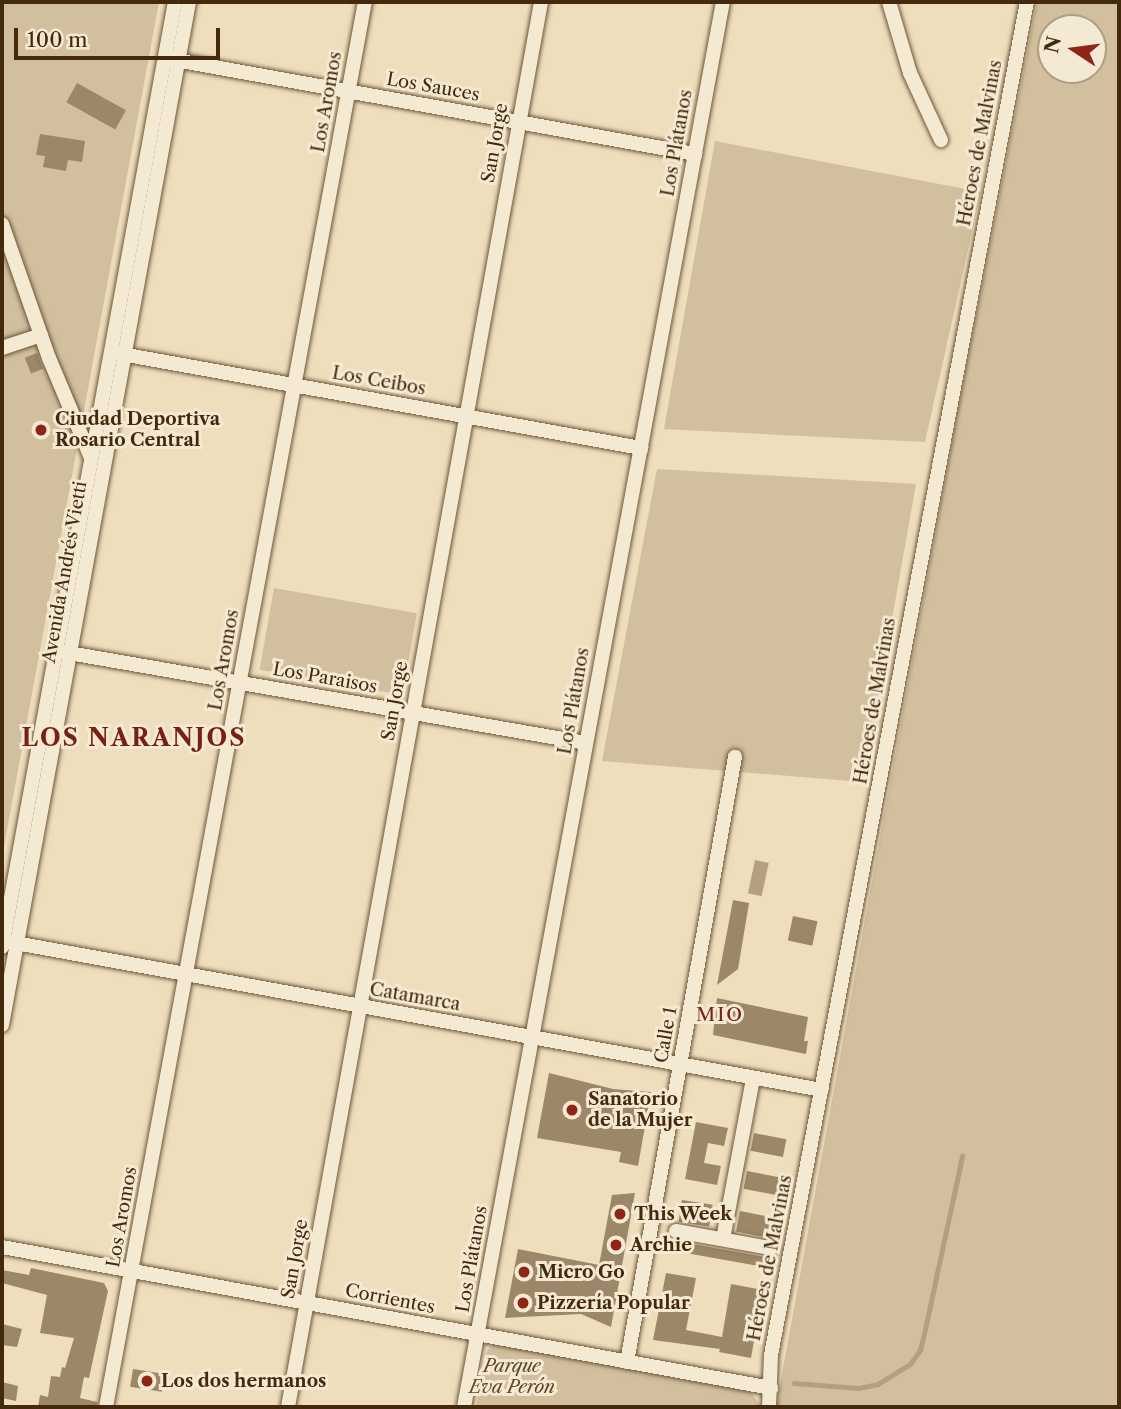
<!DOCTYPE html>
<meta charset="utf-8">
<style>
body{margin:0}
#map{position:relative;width:1121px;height:1409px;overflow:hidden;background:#eedebc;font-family:"Libre Caslon Text",serif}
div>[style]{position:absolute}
.green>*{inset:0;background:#d1bf9e;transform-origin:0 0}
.water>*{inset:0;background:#b4a080;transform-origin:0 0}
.stream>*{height:4.5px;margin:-2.25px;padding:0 2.25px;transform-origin:2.25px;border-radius:2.25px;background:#b4a080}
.building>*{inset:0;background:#9c8768;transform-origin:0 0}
.roads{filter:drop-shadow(0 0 2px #6e5638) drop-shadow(0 0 2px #6e5638)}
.minor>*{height:14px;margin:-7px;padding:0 7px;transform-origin:7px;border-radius:7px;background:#f4ead3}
.dots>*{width:19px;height:19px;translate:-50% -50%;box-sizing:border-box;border:4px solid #f4ead3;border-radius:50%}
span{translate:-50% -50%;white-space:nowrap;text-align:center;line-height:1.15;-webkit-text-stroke:6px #f4ead3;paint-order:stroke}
.street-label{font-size:18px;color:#44290c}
.poi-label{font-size:18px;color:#44290c;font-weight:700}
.left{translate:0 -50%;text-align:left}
.park-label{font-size:18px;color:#604729;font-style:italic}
.neighbourhood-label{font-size:19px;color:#7a1f14;letter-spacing:2px}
.district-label{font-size:24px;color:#7a1f14;font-weight:700;letter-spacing:2px}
.frame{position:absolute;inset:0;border:4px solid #44290c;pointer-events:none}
.north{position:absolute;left:1037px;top:14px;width:70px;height:70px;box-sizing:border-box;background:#f4ead3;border:2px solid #ae9d83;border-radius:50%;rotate:283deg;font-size:19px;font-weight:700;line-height:28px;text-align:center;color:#44290c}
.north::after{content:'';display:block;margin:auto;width:24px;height:32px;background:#8f2418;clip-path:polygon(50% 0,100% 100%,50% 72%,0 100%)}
.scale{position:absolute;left:14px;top:28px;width:206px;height:32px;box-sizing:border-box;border:4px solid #44290c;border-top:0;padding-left:9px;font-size:21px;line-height:24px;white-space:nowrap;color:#44290c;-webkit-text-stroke:5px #f4ead3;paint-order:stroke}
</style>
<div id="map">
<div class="green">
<div style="clip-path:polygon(2px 2px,159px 2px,2px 857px)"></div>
<div style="clip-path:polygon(evenodd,1037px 2px,1119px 2px,1119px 1407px,776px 1407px,957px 416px,1037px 2px,1051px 28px,1093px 28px,1093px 70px,1051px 70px,1051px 28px)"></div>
<div style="clip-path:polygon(715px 141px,981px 192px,925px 442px,664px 429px)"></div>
<div style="clip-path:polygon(657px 469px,916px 484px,863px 782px,602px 761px)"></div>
<div style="left:274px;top:588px;width:145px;height:83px;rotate:10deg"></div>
<div style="clip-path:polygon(499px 1344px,748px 1389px,762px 1407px,476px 1407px,487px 1351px,492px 1345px)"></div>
</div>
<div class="water">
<div style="left:755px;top:860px;width:14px;height:34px;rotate:12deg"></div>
</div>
<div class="stream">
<div style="left:794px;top:1383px;width:64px;rotate:4.5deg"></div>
<div style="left:858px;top:1388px;width:20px;rotate:-11deg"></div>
<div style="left:878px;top:1384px;width:38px;rotate:-32deg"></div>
<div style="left:910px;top:1364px;width:17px;rotate:-54deg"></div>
<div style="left:920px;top:1350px;width:16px;rotate:-76deg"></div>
<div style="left:924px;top:1334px;width:182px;rotate:-77.9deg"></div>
</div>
<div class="building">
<div style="left:77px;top:83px;width:56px;height:22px;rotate:29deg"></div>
<div style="clip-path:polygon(40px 134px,85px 141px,82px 162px,68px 160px,66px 171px,43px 167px,45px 156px,36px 155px)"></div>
<div style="left:37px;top:353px;width:17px;height:13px;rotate:69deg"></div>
<div style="clip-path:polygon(733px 900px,749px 903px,738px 969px,717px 985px)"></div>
<div style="left:793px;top:916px;width:25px;height:25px;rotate:12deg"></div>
<div style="clip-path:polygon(717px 998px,808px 1017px,804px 1041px,808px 1041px,806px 1054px,713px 1035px)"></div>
<div style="clip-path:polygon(549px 1073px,613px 1089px,651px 1092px,638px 1166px,619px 1162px,621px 1152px,537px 1138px)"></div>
<div style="clip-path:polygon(696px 1122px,728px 1128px,724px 1146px,708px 1143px,704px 1163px,721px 1166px,717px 1185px,685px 1179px)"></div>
<div style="left:754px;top:1133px;width:33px;height:18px;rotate:11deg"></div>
<div style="left:747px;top:1171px;width:33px;height:18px;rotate:11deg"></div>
<div style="clip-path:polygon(635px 1193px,611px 1327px,581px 1314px,505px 1318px,518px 1249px,599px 1265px,612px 1195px)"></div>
<div style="left:682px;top:1200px;width:31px;height:22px;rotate:9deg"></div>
<div style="left:740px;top:1211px;width:33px;height:21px;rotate:11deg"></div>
<div style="left:675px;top:1241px;width:91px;height:10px;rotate:10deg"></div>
<div style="clip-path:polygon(31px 1268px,104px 1283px,108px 1291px,89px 1378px,84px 1377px,80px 1398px,97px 1402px,97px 1407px,38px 1407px,40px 1395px,48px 1397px,51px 1376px,60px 1377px,62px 1367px,65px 1368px,74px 1338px,40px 1333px,47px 1295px,2px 1283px,2px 1270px,29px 1275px)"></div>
<div style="clip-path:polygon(666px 1273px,696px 1278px,686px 1330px,722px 1337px,731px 1284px,763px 1290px,751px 1358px,719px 1352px,720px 1349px,653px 1340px)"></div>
<div style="clip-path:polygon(2px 1324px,22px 1329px,17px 1347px,2px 1345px)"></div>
<div style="left:133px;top:1369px;width:32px;height:18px;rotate:9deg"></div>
<div style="clip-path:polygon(2px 1382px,18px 1386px,16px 1401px,2px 1398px)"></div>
</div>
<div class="roads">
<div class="minor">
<div style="left:889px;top:2px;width:74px;rotate:73.5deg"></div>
<div style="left:910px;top:73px;width:74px;rotate:65.2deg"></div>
<div style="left:170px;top:59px;width:534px;rotate:10.26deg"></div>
<div style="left:2px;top:224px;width:142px;rotate:70.7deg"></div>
<div style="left:49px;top:358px;width:108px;rotate:67.2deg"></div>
<div style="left:2px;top:348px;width:41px;rotate:-18.4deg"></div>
<div style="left:116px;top:353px;width:534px;rotate:10.26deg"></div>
<div style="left:63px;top:652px;width:531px;rotate:9.87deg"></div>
<div style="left:10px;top:942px;width:825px;rotate:10.33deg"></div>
<div style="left:2px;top:947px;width:961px;rotate:-79.63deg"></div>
<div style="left:2px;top:1025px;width:1040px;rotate:-79.64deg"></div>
<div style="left:676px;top:1231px;width:96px;rotate:10.3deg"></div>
<div style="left:723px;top:1239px;width:164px;rotate:-79.4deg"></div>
<div style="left:2px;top:1247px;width:782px;rotate:10.39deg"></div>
<div style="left:627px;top:1362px;width:615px;rotate:-79.88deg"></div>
<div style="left:106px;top:1407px;width:1429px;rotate:-79.56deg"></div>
<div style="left:288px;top:1407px;width:1428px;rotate:-79.79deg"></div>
<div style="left:464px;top:1407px;width:1429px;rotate:-79.56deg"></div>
<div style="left:769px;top:1407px;width:52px;rotate:-87.8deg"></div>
<div style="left:771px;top:1355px;width:1377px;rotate:-79.29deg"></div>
</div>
</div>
<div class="dots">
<div style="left:41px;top:430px;background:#8f2418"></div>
<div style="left:572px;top:1110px;background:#8f2418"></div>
<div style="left:620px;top:1214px;background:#8f2418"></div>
<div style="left:616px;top:1245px;background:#8f2418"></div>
<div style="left:524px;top:1272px;background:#8f2418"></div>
<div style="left:523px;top:1303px;background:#8f2418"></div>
<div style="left:147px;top:1381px;background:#8f2418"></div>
</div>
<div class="street-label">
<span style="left:433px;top:87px;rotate:10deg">Los Sauces</span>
<span style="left:327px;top:102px;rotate:-80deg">Los Aromos</span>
<span style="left:495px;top:143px;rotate:-80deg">San Jorge</span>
<span style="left:677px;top:143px;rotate:-80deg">Los Plátanos</span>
<span style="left:980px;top:143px;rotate:-79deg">Héroes de Malvinas</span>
<span style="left:379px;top:381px;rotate:10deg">Los Ceibos</span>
<span style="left:65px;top:572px;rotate:-80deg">Avenida Andrés Vietti</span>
<span style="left:224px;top:660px;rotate:-80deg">Los Aromos</span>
<span style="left:325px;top:678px;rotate:10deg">Los Paraisos</span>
<span style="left:395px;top:701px;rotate:-80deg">San Jorge</span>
<span style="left:574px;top:701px;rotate:-80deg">Los Plátanos</span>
<span style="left:875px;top:701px;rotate:-80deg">Héroes de Malvinas</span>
<span style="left:415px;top:997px;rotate:10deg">Catamarca</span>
<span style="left:666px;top:1035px;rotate:-80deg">Calle 1</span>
<span style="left:122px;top:1217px;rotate:-80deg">Los Aromos</span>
<span style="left:770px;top:1258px;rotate:-79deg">Héroes de Malvinas</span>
<span style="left:295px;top:1259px;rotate:-80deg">San Jorge</span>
<span style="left:472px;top:1259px;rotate:-80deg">Los Plátanos</span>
<span style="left:390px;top:1299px;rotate:11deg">Corrientes</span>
</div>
<div class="poi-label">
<span class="left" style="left:55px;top:430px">Ciudad Deportiva<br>Rosario Central</span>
<span class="left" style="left:588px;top:1110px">Sanatorio<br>de la Mujer</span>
<span class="left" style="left:634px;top:1214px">This Week</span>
<span class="left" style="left:630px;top:1245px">Archie</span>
<span class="left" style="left:538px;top:1272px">Micro Go</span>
<span class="left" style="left:537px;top:1303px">Pizzería Popular</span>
<span class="left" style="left:161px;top:1381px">Los dos hermanos</span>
</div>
<div class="park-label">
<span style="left:512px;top:1377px">Parque<br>Eva Perón</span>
</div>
<div class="neighbourhood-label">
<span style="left:720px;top:1015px">MIO</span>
</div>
<div class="district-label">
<span style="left:134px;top:738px">LOS NARANJOS</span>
</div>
<div class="frame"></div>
<div class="north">N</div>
<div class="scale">100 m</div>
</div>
